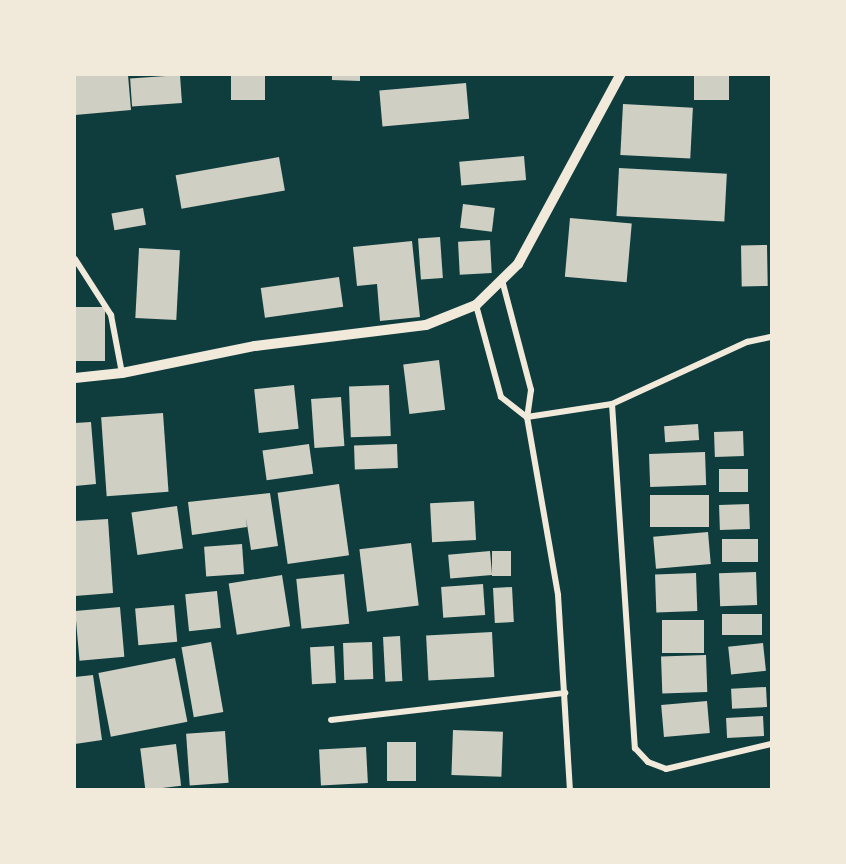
<!DOCTYPE html>
<style>
body{margin:0}
#map{position:relative;width:846px;height:864px;overflow:hidden;background:#0f3d3e;font-family:Signika,sans-serif}
div>[style]{position:absolute}
.building>*{inset:0;background:#cfcfc3;transform-origin:0 0}
.minor>*{height:6px;margin:-3px;padding:0 3px;transform-origin:3px;border-radius:3px;background:#f1e9da}
.tertiary>*{height:10px;margin:-5px;padding:0 5px;transform-origin:5px;border-radius:5px;background:#f1e9da}
span{translate:-50% -50%;white-space:nowrap;text-align:center;line-height:1.15;-webkit-text-stroke:6px #f1e9da;paint-order:stroke}
.frame{position:absolute;inset:0;border:76px solid #f1e9da;pointer-events:none}
</style>
<div id="map">
<div class="building">
<div style="clip-path:polygon(75px 75px,128px 75px,131px 110px,75px 115px)"></div>
<div style="left:180px;top:75px;width:28px;height:50px;rotate:86deg"></div>
<div style="left:231px;top:75px;width:34px;height:25px"></div>
<div style="clip-path:polygon(332px 75px,360px 75px,360px 81px,332px 80px)"></div>
<div style="left:694px;top:75px;width:35px;height:25px"></div>
<div style="left:466px;top:83px;width:36px;height:87px;rotate:85deg"></div>
<div style="left:623px;top:104px;width:70px;height:51px;rotate:3deg"></div>
<div style="left:524px;top:156px;width:24px;height:65px;rotate:85deg"></div>
<div style="left:279px;top:157px;width:34px;height:105px;rotate:80deg"></div>
<div style="left:619px;top:168px;width:108px;height:48px;rotate:3deg"></div>
<div style="left:463px;top:204px;width:32px;height:24px;rotate:7deg"></div>
<div style="left:143px;top:208px;width:17px;height:32px;rotate:80deg"></div>
<div style="left:570px;top:218px;width:62px;height:59px;rotate:5deg"></div>
<div style="left:440px;top:237px;width:41px;height:22px;rotate:86deg"></div>
<div style="left:490px;top:240px;width:33px;height:32px;rotate:87deg"></div>
<div style="clip-path:polygon(412px 241px,420px 317px,380px 321px,377px 284px,357px 286px,353px 247px)"></div>
<div style="left:767px;top:245px;width:41px;height:26px;rotate:89deg"></div>
<div style="left:139px;top:248px;width:41px;height:70px;rotate:3deg"></div>
<div style="left:339px;top:277px;width:30px;height:79px;rotate:82deg"></div>
<div style="left:75px;top:307px;width:30px;height:54px"></div>
<div style="left:439px;top:360px;width:50px;height:36px;rotate:83deg"></div>
<div style="left:294px;top:385px;width:44px;height:40px;rotate:84deg"></div>
<div style="left:389px;top:385px;width:51px;height:40px;rotate:88deg"></div>
<div style="left:341px;top:397px;width:49px;height:30px;rotate:86deg"></div>
<div style="left:163px;top:413px;width:79px;height:62px;rotate:86deg"></div>
<div style="clip-path:polygon(91px 422px,96px 484px,75px 486px,75px 423px)"></div>
<div style="left:698px;top:424px;width:16px;height:34px;rotate:86deg"></div>
<div style="left:743px;top:431px;width:25px;height:29px;rotate:88deg"></div>
<div style="left:309px;top:444px;width:30px;height:47px;rotate:82deg"></div>
<div style="left:397px;top:444px;width:24px;height:43px;rotate:88deg"></div>
<div style="left:705px;top:452px;width:33px;height:56px;rotate:88deg"></div>
<div style="left:719px;top:469px;width:29px;height:23px"></div>
<div style="left:339px;top:484px;width:72px;height:62px;rotate:82deg"></div>
<div style="clip-path:polygon(270px 493px,278px 546px,251px 550px,246px 518px,247px 527px,192px 535px,188px 502px)"></div>
<div style="left:709px;top:495px;width:32px;height:59px;rotate:90deg"></div>
<div style="left:474px;top:501px;width:39px;height:44px;rotate:87deg"></div>
<div style="left:749px;top:504px;width:25px;height:30px;rotate:88deg"></div>
<div style="left:177px;top:506px;width:43px;height:46px;rotate:82deg"></div>
<div style="clip-path:polygon(108px 519px,113px 593px,75px 596px,75px 521px)"></div>
<div style="left:708px;top:532px;width:32px;height:55px;rotate:85deg"></div>
<div style="left:758px;top:539px;width:23px;height:36px;rotate:90deg"></div>
<div style="left:411px;top:543px;width:63px;height:52px;rotate:83deg"></div>
<div style="left:242px;top:544px;width:30px;height:38px;rotate:86deg"></div>
<div style="left:490px;top:551px;width:24px;height:42px;rotate:85deg"></div>
<div style="left:492px;top:551px;width:19px;height:25px"></div>
<div style="left:756px;top:572px;width:33px;height:37px;rotate:88deg"></div>
<div style="left:696px;top:573px;width:38px;height:41px;rotate:88deg"></div>
<div style="left:344px;top:574px;width:50px;height:48px;rotate:84deg"></div>
<div style="left:282px;top:575px;width:52px;height:54px;rotate:81deg"></div>
<div style="left:483px;top:584px;width:31px;height:42px;rotate:86deg"></div>
<div style="left:512px;top:587px;width:35px;height:19px;rotate:87deg"></div>
<div style="left:217px;top:591px;width:37px;height:32px;rotate:84deg"></div>
<div style="left:174px;top:605px;width:37px;height:39px;rotate:85deg"></div>
<div style="left:120px;top:607px;width:50px;height:45px;rotate:85deg"></div>
<div style="left:722px;top:614px;width:40px;height:21px"></div>
<div style="left:662px;top:620px;width:42px;height:33px"></div>
<div style="left:492px;top:632px;width:45px;height:66px;rotate:87deg"></div>
<div style="left:400px;top:636px;width:45px;height:17px;rotate:87deg"></div>
<div style="left:211px;top:642px;width:71px;height:30px;rotate:80deg"></div>
<div style="left:372px;top:642px;width:37px;height:29px;rotate:88deg"></div>
<div style="left:763px;top:643px;width:28px;height:35px;rotate:84deg"></div>
<div style="left:334px;top:646px;width:37px;height:24px;rotate:87deg"></div>
<div style="left:706px;top:655px;width:37px;height:45px;rotate:88deg"></div>
<div style="left:175px;top:658px;width:65px;height:78px;rotate:79deg"></div>
<div style="clip-path:polygon(93px 675px,102px 740px,75px 744px,75px 677px)"></div>
<div style="left:766px;top:687px;width:20px;height:35px;rotate:87deg"></div>
<div style="left:707px;top:701px;width:32px;height:46px;rotate:85deg"></div>
<div style="left:763px;top:716px;width:20px;height:37px;rotate:87deg"></div>
<div style="left:453px;top:730px;width:50px;height:45px;rotate:2deg"></div>
<div style="left:225px;top:731px;width:52px;height:39px;rotate:86deg"></div>
<div style="left:387px;top:742px;width:29px;height:39px"></div>
<div style="left:176px;top:744px;width:42px;height:36px;rotate:83deg"></div>
<div style="left:366px;top:747px;width:36px;height:47px;rotate:87deg"></div>
</div>
<div class="minor">
<div style="left:75px;top:259px;width:67px;rotate:57.3deg"></div>
<div style="left:111px;top:315px;width:59px;rotate:79.3deg"></div>
<div style="left:502px;top:280px;width:114px;rotate:75.2deg"></div>
<div style="left:531px;top:390px;width:27px;rotate:98deg"></div>
<div style="left:527px;top:417px;width:181px;rotate:80.1deg"></div>
<div style="left:558px;top:595px;width:194px;rotate:86.5deg"></div>
<div style="left:476px;top:305px;width:95px;rotate:74.8deg"></div>
<div style="left:501px;top:397px;width:33px;rotate:38deg"></div>
<div style="left:612px;top:404px;width:345px;rotate:86.2deg"></div>
<div style="left:635px;top:748px;width:19px;rotate:47deg"></div>
<div style="left:648px;top:762px;width:19px;rotate:21deg"></div>
<div style="left:666px;top:769px;width:108px;rotate:-13.4deg"></div>
<div style="left:527px;top:417px;width:86px;rotate:-8.7deg"></div>
<div style="left:612px;top:404px;width:149px;rotate:-24.7deg"></div>
<div style="left:747px;top:342px;width:25px;rotate:-12deg"></div>
<div style="left:331px;top:720px;width:236px;rotate:-6.6deg"></div>
</div>
<div class="tertiary">
<div style="left:75px;top:378px;width:47px;rotate:-6.1deg"></div>
<div style="left:122px;top:373px;width:136px;rotate:-11.5deg"></div>
<div style="left:255px;top:346px;width:172px;rotate:-7deg"></div>
<div style="left:426px;top:325px;width:54px;rotate:-21.8deg"></div>
<div style="left:476px;top:305px;width:59px;rotate:-44.3deg"></div>
<div style="left:518px;top:264px;width:215px;rotate:-61.6deg"></div>
</div>
<div class="frame"></div>
</div>
